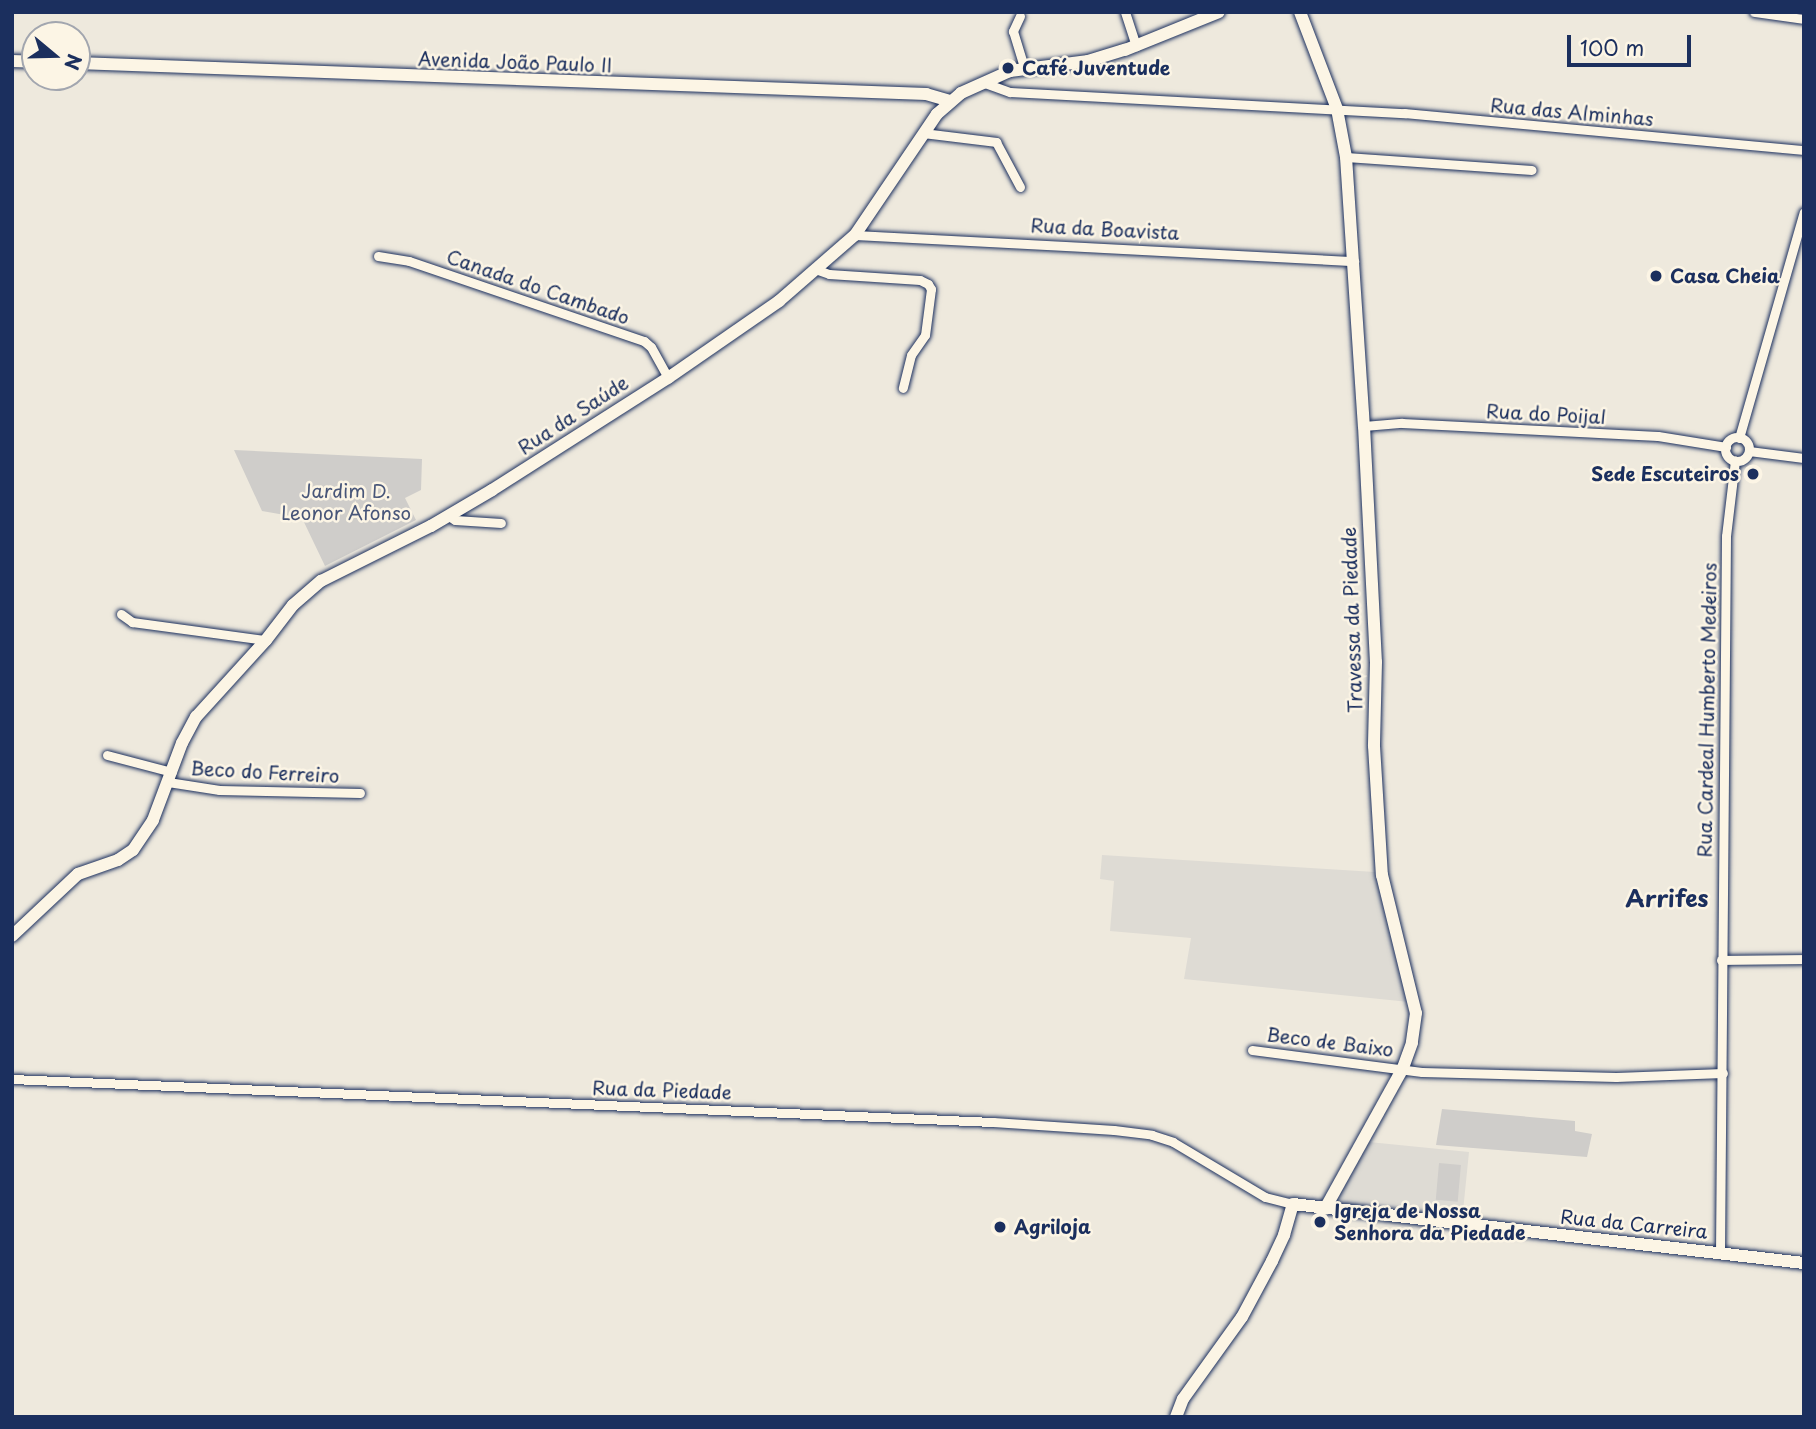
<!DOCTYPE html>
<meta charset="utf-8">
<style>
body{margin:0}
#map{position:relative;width:1816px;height:1429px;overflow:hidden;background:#eee9dd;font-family:"Playpen Sans",sans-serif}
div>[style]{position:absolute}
.built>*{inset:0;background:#dedbd4}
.green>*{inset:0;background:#cfcdca;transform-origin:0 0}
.roads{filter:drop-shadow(0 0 2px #1b2f5e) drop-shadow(0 0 2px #1b2f5e)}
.street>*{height:9px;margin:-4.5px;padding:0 4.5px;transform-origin:4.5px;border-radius:4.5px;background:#fcf5e5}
.street>.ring{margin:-4.5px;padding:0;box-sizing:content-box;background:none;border:9px solid #fcf5e5;border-radius:50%}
.secondary>*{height:12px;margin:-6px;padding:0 6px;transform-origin:6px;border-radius:6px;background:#fcf5e5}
.dots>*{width:19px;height:19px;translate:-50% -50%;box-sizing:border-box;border:4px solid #fcf5e5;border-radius:50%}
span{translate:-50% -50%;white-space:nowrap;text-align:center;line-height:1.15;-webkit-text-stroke:5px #fcf5e5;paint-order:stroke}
.street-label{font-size:19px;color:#1b2f5e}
.poi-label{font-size:19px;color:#1b2f5e;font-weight:700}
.left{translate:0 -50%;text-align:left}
.right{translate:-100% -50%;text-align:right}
.park-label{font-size:19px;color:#485679}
.quarter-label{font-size:23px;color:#1b2f5e;font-weight:700}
.frame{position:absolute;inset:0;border:14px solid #1b2f5e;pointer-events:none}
.north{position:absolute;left:21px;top:21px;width:70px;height:70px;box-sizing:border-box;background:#fcf5e5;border:2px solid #a2a6af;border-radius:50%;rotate:109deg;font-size:19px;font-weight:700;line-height:28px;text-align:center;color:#1b2f5e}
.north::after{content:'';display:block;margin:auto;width:24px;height:32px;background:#1b2f5e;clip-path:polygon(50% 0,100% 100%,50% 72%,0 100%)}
.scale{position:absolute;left:1567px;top:35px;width:124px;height:32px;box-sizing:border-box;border:4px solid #1b2f5e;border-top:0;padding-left:9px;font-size:21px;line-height:24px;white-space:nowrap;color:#1b2f5e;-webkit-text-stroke:5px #fcf5e5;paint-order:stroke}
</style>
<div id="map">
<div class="built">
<div style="clip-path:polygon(1102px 855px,1375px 872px,1409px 1002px,1184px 979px,1191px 938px,1110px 931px,1114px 881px,1100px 879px)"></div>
<div style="clip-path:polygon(1369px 1142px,1469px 1152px,1462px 1221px,1342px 1206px,1337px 1197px)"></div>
</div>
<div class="green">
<div style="clip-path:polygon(234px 450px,422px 459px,421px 490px,405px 498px,416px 520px,325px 566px,302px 518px,262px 511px)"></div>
<div style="clip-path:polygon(1442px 1109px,1575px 1121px,1575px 1131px,1592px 1134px,1587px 1157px,1436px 1145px)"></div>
<div style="left:1439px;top:1163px;width:22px;height:37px;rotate:5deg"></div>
</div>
<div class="roads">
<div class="street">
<div style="left:1125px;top:12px;width:36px;rotate:72deg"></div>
<div style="left:1754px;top:12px;width:50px;rotate:8deg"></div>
<div style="left:1020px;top:16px;width:17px;rotate:115deg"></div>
<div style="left:1013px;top:31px;width:39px;rotate:73deg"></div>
<div style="left:982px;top:82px;width:30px;rotate:20deg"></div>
<div style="left:1010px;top:92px;width:395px;rotate:3.1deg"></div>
<div style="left:1404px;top:113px;width:402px;rotate:5.3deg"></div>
<div style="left:923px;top:133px;width:74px;rotate:7deg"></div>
<div style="left:996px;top:142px;width:51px;rotate:61.9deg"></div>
<div style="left:1346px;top:157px;width:186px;rotate:4deg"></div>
<div style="left:855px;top:235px;width:500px;rotate:3deg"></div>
<div style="left:378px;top:256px;width:31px;rotate:9deg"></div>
<div style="left:409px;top:261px;width:248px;rotate:18.8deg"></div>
<div style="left:644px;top:341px;width:9px;rotate:41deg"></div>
<div style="left:651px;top:347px;width:35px;rotate:61deg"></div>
<div style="left:818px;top:270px;width:12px;rotate:20deg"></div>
<div style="left:829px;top:274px;width:91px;rotate:3.8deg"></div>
<div style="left:920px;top:280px;width:9px;rotate:27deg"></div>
<div style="left:928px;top:284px;width:6px;rotate:59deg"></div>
<div style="left:931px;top:289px;width:46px;rotate:97.4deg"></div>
<div style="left:925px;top:335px;width:24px;rotate:125deg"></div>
<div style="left:911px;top:355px;width:34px;rotate:104deg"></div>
<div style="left:1364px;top:426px;width:38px;rotate:-5deg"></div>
<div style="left:1402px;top:423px;width:256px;rotate:2.9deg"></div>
<div style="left:1658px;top:436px;width:69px;rotate:9.2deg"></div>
<div class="ring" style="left:1725px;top:437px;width:15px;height:15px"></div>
<div style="left:1739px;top:438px;width:235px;rotate:-74deg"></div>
<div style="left:1749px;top:451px;width:55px;rotate:7.3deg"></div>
<div style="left:449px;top:516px;width:7px;rotate:34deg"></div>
<div style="left:455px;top:520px;width:46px;rotate:3.7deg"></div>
<div style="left:121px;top:614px;width:14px;rotate:36deg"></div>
<div style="left:132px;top:622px;width:135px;rotate:7.7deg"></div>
<div style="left:107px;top:755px;width:67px;rotate:14.7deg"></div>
<div style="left:168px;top:782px;width:52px;rotate:8.9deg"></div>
<div style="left:219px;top:790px;width:141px;rotate:1.2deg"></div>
<div style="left:1721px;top:960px;width:83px;rotate:-0.7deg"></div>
<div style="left:1252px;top:1050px;width:171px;rotate:7.4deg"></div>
<div style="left:1422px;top:1072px;width:194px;rotate:1.5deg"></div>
<div style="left:1616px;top:1077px;width:107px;rotate:-2.1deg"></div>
<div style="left:12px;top:1079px;width:982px;rotate:2.51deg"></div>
<div style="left:993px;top:1122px;width:121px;rotate:3.8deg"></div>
<div style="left:1114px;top:1130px;width:38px;rotate:7deg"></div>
<div style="left:1152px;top:1135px;width:22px;rotate:18deg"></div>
<div style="left:1173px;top:1142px;width:107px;rotate:30.9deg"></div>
<div style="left:1265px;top:1197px;width:29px;rotate:14deg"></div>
<div style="left:1720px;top:1253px;width:717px;rotate:-89.52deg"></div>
<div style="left:1726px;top:536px;width:76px;rotate:-83.2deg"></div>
</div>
<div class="secondary">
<div style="left:1300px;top:12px;width:104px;rotate:69.1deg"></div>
<div style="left:1337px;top:109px;width:49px;rotate:79.4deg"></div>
<div style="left:1346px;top:157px;width:270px;rotate:86.2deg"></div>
<div style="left:1364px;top:426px;width:236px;rotate:87.1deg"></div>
<div style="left:1376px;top:662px;width:84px;rotate:91.4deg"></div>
<div style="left:1374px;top:746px;width:129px;rotate:86.5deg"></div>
<div style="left:1382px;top:875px;width:142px;rotate:76.2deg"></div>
<div style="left:1416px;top:1013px;width:30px;rotate:98deg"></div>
<div style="left:1412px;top:1043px;width:27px;rotate:110deg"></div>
<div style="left:1403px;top:1068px;width:161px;rotate:119deg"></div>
<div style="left:12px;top:61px;width:23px;rotate:2deg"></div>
<div style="left:77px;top:63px;width:850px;rotate:2.09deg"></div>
<div style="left:926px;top:94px;width:26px;rotate:16deg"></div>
<div style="left:12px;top:936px;width:91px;rotate:-43.2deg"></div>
<div style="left:78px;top:874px;width:42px;rotate:-19.3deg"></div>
<div style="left:118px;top:860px;width:18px;rotate:-34deg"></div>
<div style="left:133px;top:850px;width:36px;rotate:-56deg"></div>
<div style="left:153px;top:820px;width:82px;rotate:-69.4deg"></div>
<div style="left:182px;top:743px;width:30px;rotate:-62deg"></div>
<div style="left:196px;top:717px;width:104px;rotate:-47.7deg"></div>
<div style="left:266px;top:640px;width:44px;rotate:-52.4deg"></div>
<div style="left:293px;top:605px;width:37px;rotate:-41deg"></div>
<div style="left:321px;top:581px;width:123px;rotate:-26.6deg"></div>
<div style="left:431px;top:526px;width:71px;rotate:-30.5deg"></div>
<div style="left:492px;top:490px;width:209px;rotate:-32.5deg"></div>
<div style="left:668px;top:378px;width:135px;rotate:-34.7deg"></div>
<div style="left:779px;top:301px;width:101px;rotate:-41deg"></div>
<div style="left:855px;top:235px;width:146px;rotate:-55.9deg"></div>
<div style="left:937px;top:114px;width:32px;rotate:-41deg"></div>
<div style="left:961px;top:93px;width:54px;rotate:-24.2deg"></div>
<div style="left:1010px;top:71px;width:79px;rotate:-7.3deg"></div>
<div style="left:1088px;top:61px;width:39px;rotate:-17deg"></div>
<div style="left:1125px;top:50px;width:101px;rotate:-22deg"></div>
<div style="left:1176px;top:1417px;width:19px;rotate:-69deg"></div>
<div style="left:1183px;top:1399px;width:101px;rotate:-54.3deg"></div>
<div style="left:1242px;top:1317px;width:64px;rotate:-61.8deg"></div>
<div style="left:1272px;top:1261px;width:29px;rotate:-65deg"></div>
<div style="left:1284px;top:1235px;width:32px;rotate:-74deg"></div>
<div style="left:1293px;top:1204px;width:514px;rotate:6.59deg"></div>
</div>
</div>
<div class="dots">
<div style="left:1008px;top:68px;background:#1b2f5e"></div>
<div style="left:1656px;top:276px;background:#1b2f5e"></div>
<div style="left:1753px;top:474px;background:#1b2f5e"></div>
<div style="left:1320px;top:1222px;background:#1b2f5e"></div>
<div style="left:1000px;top:1227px;background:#1b2f5e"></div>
</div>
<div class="street-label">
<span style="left:515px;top:62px;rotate:2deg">Avenida João Paulo II</span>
<span style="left:1572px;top:112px;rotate:5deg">Rua das Alminhas</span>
<span style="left:1105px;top:229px;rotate:3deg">Rua da Boavista</span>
<span style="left:538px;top:287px;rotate:19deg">Canada do Cambado</span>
<span style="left:1546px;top:414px;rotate:3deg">Rua do Poijal</span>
<span style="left:573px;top:415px;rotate:-33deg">Rua da Saúde</span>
<span style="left:1352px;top:620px;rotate:-92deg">Travessa da Piedade</span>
<span style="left:1707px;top:710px;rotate:-89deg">Rua Cardeal Humberto Medeiros</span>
<span style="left:265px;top:772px;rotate:3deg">Beco do Ferreiro</span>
<span style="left:1330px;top:1042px;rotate:7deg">Beco de Baixo</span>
<span style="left:662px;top:1090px;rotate:2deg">Rua da Piedade</span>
<span style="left:1634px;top:1224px;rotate:6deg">Rua da Carreira</span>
</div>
<div class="poi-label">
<span class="left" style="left:1022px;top:68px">Café Juventude</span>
<span class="left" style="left:1670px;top:276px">Casa Cheia</span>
<span class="right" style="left:1739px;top:474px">Sede Escuteiros</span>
<span class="left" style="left:1334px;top:1222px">Igreja de Nossa<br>Senhora da Piedade</span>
<span class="left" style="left:1014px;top:1227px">Agriloja</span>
</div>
<div class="park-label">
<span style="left:346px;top:502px">Jardim D.<br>Leonor Afonso</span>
</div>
<div class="quarter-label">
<span style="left:1667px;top:898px">Arrifes</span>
</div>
<div class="frame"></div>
<div class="north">N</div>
<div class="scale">100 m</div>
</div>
